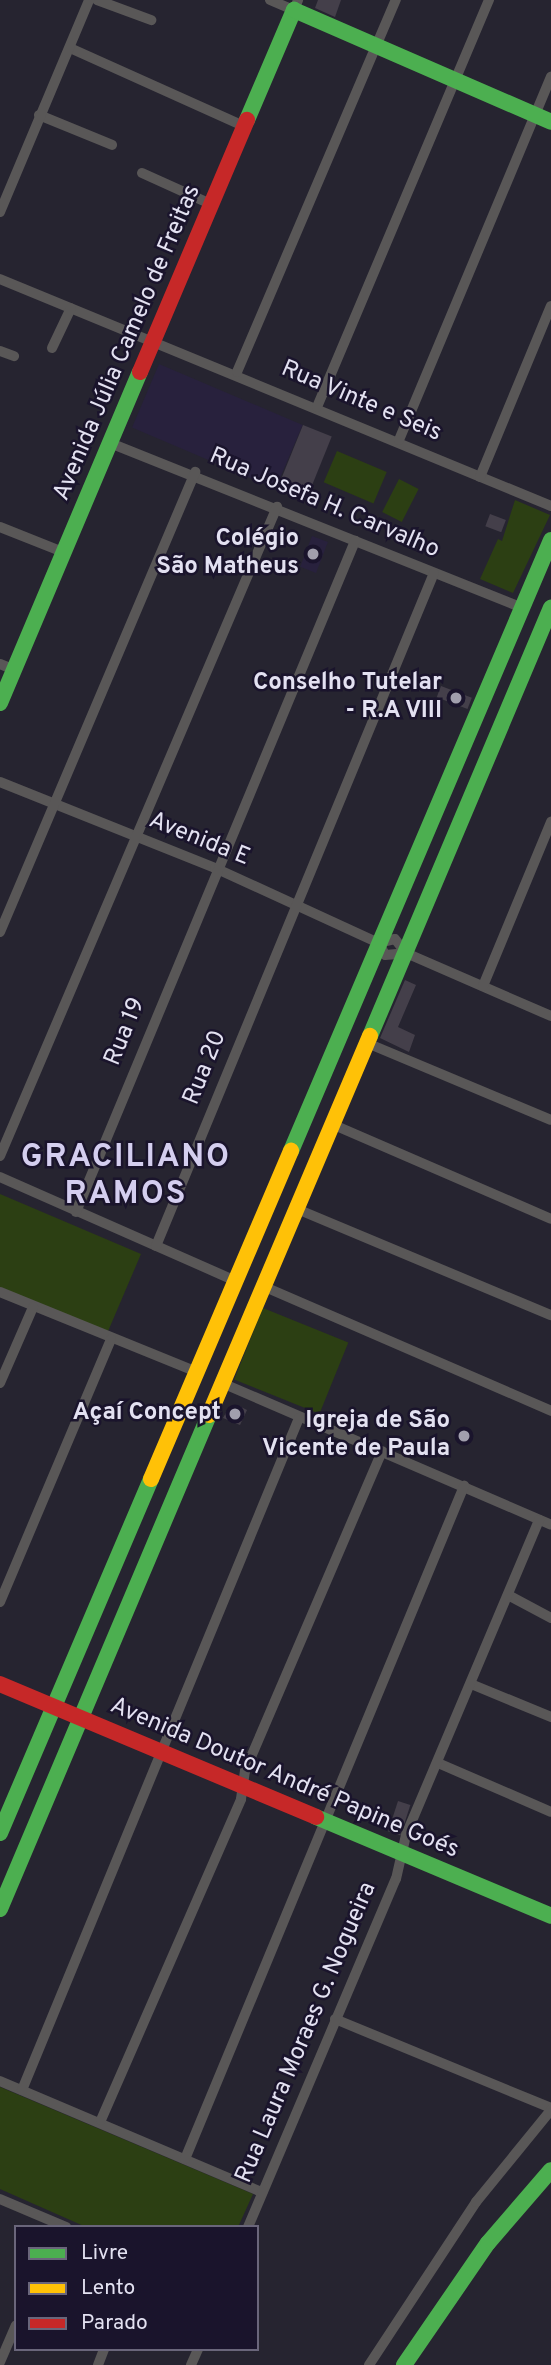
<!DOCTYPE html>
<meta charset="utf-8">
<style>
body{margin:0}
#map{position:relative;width:551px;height:2365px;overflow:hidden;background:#262430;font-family:Overpass,sans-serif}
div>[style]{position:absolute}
.built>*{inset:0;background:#28213d;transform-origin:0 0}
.green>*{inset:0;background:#2c3f13;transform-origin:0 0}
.building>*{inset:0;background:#443f4a;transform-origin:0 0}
.street>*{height:10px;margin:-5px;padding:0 5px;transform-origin:5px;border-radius:5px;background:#595757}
.fast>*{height:16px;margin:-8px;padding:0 8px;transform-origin:8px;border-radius:8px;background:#4caf50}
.slow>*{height:16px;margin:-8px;padding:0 8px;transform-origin:8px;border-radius:8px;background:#ffc107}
.jam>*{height:16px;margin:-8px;padding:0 8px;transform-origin:8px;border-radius:8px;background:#c62828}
.dots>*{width:19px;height:19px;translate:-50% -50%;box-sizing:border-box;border:4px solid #1a142c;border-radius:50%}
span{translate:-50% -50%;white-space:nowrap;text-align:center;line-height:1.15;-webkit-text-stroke:5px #1a142c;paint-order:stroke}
.street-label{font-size:24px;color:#e3e1f1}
.poi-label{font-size:24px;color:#e3e1f1;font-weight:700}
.right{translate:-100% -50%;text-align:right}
.district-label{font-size:32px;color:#d4ceef;font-weight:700;letter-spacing:2px}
.legend{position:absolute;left:14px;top:2225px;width:245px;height:126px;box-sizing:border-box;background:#1a142c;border:2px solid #6a667b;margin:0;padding:9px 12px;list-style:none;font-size:21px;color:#e3e1f1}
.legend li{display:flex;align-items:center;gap:14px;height:35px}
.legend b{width:35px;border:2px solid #6a667b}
</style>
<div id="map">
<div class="built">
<div style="left:159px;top:364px;width:156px;height:69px;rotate:23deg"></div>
<div style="left:312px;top:536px;width:17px;height:33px;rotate:21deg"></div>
</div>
<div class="green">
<div style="left:337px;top:451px;width:54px;height:34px;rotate:23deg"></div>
<div style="left:399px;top:479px;width:22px;height:37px;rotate:27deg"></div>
<div style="clip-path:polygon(515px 500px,550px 515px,513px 593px,480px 579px,498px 539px,502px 541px)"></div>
<div style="clip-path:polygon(0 1194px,141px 1254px,106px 1336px,0 1290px)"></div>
<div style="left:263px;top:1308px;width:92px;height:77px;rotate:22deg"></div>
<div style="clip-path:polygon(0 2087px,253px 2194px,238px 2227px,86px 2227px,0 2189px)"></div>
</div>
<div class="building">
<div style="clip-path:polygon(318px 0,341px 0,335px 17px,315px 8px)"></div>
<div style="left:303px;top:425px;width:31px;height:69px;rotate:22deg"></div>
<div style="left:490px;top:514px;width:17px;height:13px;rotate:21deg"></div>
<div style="left:441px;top:686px;width:33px;height:12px;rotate:21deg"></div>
<div style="clip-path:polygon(405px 980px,416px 985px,398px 1027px,415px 1035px,409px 1052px,380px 1038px)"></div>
<div style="clip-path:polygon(239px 1406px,247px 1410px,240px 1425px,223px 1418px,228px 1409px)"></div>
<div style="left:398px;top:1801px;width:13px;height:32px;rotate:18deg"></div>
</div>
<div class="street">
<div style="left:97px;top:0;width:58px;rotate:20.3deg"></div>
<div style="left:270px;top:0;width:26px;rotate:23deg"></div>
<div style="left:294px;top:10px;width:11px;rotate:-68deg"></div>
<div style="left:70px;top:48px;width:193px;rotate:24.2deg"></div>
<div style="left:39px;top:115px;width:79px;rotate:22.3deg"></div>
<div style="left:142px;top:173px;width:78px;rotate:24.3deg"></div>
<div style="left:0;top:212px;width:230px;rotate:-67.2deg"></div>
<div style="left:0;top:279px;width:596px;rotate:22.39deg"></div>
<div style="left:52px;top:348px;width:44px;rotate:-64.6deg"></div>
<div style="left:0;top:351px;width:15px;rotate:20deg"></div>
<div style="left:237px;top:372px;width:405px;rotate:-66.9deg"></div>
<div style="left:317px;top:407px;width:442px;rotate:-67.1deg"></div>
<div style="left:399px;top:440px;width:394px;rotate:-67.3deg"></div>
<div style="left:110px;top:443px;width:443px;rotate:21.8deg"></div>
<div style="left:480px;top:477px;width:185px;rotate:-67.5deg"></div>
<div style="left:0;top:527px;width:68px;rotate:21.6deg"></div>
<div style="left:0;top:664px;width:16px;rotate:22deg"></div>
<div style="left:0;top:782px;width:232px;rotate:21.8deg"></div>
<div style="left:215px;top:868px;width:180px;rotate:24.6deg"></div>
<div style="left:379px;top:943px;width:13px;rotate:63deg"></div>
<div style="left:385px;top:955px;width:21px;rotate:-5deg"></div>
<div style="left:0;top:932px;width:500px;rotate:-67deg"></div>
<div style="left:379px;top:943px;width:16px;rotate:-14deg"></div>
<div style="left:395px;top:939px;width:18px;rotate:52deg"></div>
<div style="left:406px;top:953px;width:158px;rotate:23.5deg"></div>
<div style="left:483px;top:986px;width:178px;rotate:-67.5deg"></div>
<div style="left:367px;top:1043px;width:199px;rotate:22.7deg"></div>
<div style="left:334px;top:1125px;width:236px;rotate:23.4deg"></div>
<div style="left:0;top:1156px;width:706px;rotate:-66.89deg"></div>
<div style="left:0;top:1177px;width:256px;rotate:23.8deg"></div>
<div style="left:297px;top:1209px;width:275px;rotate:22.7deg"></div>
<div style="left:76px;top:1212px;width:727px;rotate:-67.42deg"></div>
<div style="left:156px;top:1246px;width:728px;rotate:-67.56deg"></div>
<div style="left:265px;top:1287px;width:312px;rotate:23.4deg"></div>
<div style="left:0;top:1292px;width:213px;rotate:22.1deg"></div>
<div style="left:0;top:1383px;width:83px;rotate:-66.5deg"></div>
<div style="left:222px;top:1383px;width:358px;rotate:23.3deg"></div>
<div style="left:508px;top:1595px;width:49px;rotate:28.1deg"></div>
<div style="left:0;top:1602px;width:285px;rotate:-67.1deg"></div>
<div style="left:471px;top:1684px;width:87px;rotate:22.4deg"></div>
<div style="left:438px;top:1763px;width:123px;rotate:23.4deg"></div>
<div style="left:335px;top:2019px;width:234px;rotate:22.4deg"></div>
<div style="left:0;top:2081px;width:285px;rotate:23deg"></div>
<div style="left:22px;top:2090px;width:727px;rotate:-67.6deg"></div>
<div style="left:101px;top:2120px;width:350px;rotate:-66.4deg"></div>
<div style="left:241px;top:1799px;width:28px;rotate:-82deg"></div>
<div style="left:245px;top:1771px;width:348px;rotate:-66.8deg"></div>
<div style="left:185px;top:2159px;width:729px;rotate:-67.48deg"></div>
<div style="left:0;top:2199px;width:72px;rotate:23deg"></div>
<div style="left:248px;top:2227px;width:378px;rotate:-67deg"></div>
<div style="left:396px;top:1879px;width:45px;rotate:-77.2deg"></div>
<div style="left:406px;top:1835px;width:342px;rotate:-67.1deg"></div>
<div style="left:0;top:2362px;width:40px;rotate:-66.6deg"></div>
<div style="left:98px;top:2365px;width:17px;rotate:-69deg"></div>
<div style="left:191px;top:2365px;width:17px;rotate:-66deg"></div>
<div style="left:369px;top:2365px;width:195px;rotate:-56.7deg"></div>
<div style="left:476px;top:2202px;width:119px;rotate:-50.8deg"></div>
</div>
<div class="fast">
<div style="left:247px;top:120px;width:120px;rotate:-66.9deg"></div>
<div style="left:294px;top:10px;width:280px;rotate:23.5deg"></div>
<div style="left:0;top:703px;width:359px;rotate:-67.1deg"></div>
<div style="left:370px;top:1036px;width:465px;rotate:-67.1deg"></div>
<div style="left:291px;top:1151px;width:664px;rotate:-66.95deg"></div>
<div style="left:316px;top:1817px;width:255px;rotate:22.8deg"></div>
<div style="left:0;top:1833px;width:385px;rotate:-66.9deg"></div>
<div style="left:0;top:1909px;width:536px;rotate:-67.07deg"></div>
<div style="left:404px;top:2365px;width:148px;rotate:-55.5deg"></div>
<div style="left:488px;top:2243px;width:96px;rotate:-49.2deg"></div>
</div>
<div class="slow">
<div style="left:209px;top:1415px;width:412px;rotate:-67deg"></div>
<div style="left:151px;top:1479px;width:357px;rotate:-66.9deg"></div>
</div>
<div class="jam">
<div style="left:140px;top:372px;width:274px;rotate:-67deg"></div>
<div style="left:0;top:1684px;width:343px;rotate:22.8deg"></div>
</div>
<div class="dots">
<div style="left:313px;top:554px;background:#a19fad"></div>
<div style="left:456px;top:698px;background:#a19fad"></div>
<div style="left:235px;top:1414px;background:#a19fad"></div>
<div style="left:464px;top:1436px;background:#a19fad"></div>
</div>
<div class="street-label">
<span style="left:128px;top:343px;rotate:-67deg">Avenida Júlia Camelo de Freitas</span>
<span style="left:361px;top:402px;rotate:23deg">Rua Vinte e Seis</span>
<span style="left:324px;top:504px;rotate:23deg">Rua Josefa H. Carvalho</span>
<span style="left:199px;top:840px;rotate:22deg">Avenida E</span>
<span style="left:126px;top:1032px;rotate:-68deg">Rua 19</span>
<span style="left:206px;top:1068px;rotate:-68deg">Rua 20</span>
<span style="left:284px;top:1779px;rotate:23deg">Avenida Doutor André Papine Goés</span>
<span style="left:307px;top:2033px;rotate:-67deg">Rua Laura Moraes G. Nogueira</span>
</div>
<div class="poi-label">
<span class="right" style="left:299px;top:554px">Colégio<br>São Matheus</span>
<span class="right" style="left:442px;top:698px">Conselho Tutelar<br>- R.A VIII</span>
<span class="right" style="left:221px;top:1414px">Açaí Concept</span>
<span class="right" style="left:450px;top:1436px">Igreja de São<br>Vicente de Paula</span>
</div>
<div class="district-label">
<span style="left:126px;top:1177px">GRACILIANO<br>RAMOS</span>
</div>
<ul class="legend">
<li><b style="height:9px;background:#4caf50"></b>Livre</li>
<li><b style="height:9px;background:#ffc107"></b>Lento</li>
<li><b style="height:9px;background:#c62828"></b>Parado</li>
</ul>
</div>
